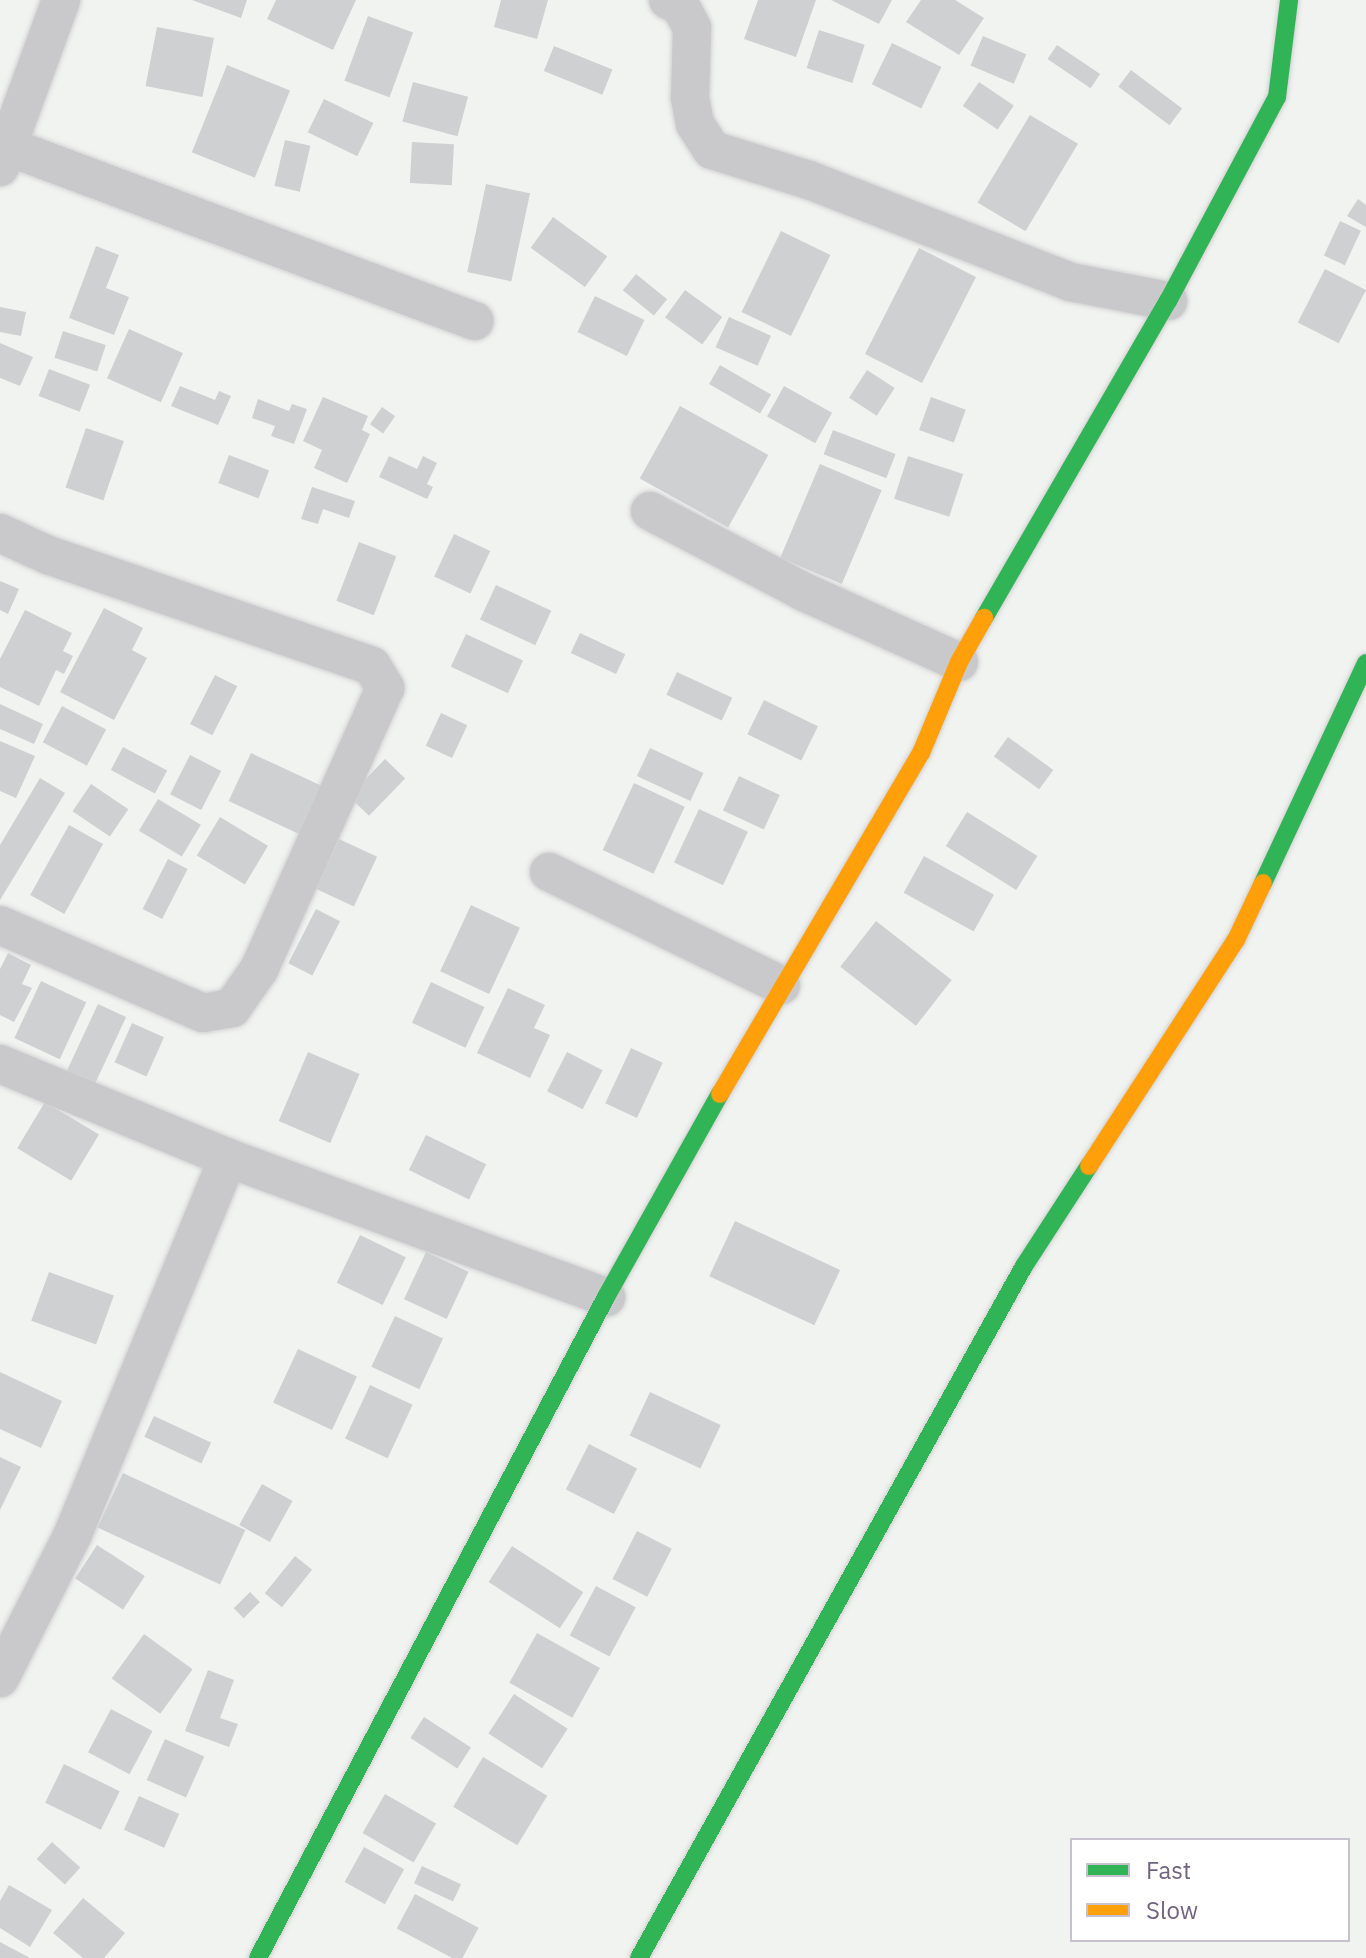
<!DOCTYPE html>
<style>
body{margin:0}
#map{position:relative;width:1366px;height:1958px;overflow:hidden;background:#f1f3f1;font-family:"IBM Plex Sans",sans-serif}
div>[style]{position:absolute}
.building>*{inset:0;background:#cfd0d1;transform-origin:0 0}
.roads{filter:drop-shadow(0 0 2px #d0d0d0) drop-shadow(0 0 2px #d0d0d0)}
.street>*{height:38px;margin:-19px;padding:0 19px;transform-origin:19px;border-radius:19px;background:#c9c8cb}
.fast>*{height:18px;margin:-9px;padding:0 9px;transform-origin:9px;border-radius:9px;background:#30b455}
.slow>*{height:18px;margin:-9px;padding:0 9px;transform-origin:9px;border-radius:9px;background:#ff9f0a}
span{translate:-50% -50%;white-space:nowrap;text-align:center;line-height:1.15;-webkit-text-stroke:8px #fff;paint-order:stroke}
.legend{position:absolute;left:1070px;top:1838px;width:280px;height:104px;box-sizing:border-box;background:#fff;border:2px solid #c6c1cd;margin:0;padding:10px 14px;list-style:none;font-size:24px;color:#716481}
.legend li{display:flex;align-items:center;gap:16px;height:40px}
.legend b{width:40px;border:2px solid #c6c1cd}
</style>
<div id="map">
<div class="building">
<div style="clip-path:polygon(192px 0,247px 0,241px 18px)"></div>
<div style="clip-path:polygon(276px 0,356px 0,333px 50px,267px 19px)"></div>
<div style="clip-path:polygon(501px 0,548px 0,537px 39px,494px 27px)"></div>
<div style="clip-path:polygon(758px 0,816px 0,796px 57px,744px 39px)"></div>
<div style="clip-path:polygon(831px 0,892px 0,879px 24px)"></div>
<div style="clip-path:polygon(921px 0,955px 0,984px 18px,959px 55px,906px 22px)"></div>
<div style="left:368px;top:16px;width:48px;height:69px;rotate:20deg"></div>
<div style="left:157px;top:27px;width:58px;height:60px;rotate:11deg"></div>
<div style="left:819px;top:30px;width:48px;height:40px;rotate:18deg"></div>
<div style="left:983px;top:36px;width:47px;height:32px;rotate:23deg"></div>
<div style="left:892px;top:43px;width:55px;height:46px;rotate:26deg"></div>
<div style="left:1057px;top:45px;width:52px;height:17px;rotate:34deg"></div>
<div style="left:554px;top:46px;width:63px;height:27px;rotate:22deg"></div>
<div style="left:227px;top:65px;width:68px;height:94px;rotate:22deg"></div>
<div style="left:1131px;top:70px;width:64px;height:21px;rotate:37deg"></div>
<div style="left:413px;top:82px;width:57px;height:41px;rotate:15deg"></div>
<div style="left:979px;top:82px;width:42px;height:29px;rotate:34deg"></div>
<div style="left:324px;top:99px;width:55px;height:37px;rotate:26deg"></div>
<div style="left:1030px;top:115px;width:56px;height:102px;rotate:31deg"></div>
<div style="left:285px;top:140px;width:26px;height:47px;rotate:13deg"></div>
<div style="left:412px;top:142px;width:42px;height:41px;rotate:3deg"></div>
<div style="left:486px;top:184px;width:45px;height:90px;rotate:12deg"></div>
<div style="clip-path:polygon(1358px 199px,1366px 205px,1366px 227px,1347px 216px)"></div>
<div style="left:553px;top:217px;width:67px;height:38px;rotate:36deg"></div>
<div style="left:1340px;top:221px;width:23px;height:38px;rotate:25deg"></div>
<div style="left:781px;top:231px;width:55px;height:90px;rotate:26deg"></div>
<div style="clip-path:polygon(96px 246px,119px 255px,106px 288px,129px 297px,114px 335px,69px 318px)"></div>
<div style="left:919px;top:248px;width:64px;height:119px;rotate:27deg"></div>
<div style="left:1325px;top:269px;width:46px;height:60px;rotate:27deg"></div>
<div style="left:636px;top:274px;width:40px;height:21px;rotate:39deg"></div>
<div style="left:685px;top:290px;width:46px;height:34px;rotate:36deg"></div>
<div style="left:595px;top:296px;width:55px;height:40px;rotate:26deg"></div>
<div style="clip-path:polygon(0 307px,26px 312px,21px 336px,0 332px)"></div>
<div style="left:729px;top:317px;width:46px;height:33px;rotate:24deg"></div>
<div style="left:129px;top:329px;width:59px;height:54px;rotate:24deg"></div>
<div style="left:63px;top:331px;width:45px;height:28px;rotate:18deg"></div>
<div style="clip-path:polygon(0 343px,33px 357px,20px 386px,0 378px)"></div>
<div style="left:720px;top:365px;width:59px;height:22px;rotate:30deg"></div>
<div style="left:49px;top:369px;width:44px;height:29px;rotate:21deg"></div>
<div style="left:867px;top:370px;width:33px;height:33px;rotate:33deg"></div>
<div style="clip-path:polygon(180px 386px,215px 400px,219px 391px,231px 396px,218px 425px,171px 406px)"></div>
<div style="left:784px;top:386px;width:55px;height:35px;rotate:29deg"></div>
<div style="clip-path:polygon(323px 397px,368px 416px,362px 430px,370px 434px,347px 483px,314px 468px,322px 450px,303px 441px)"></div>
<div style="left:931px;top:397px;width:37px;height:35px;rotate:20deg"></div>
<div style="clip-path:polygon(258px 399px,289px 411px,292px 404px,307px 409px,294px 444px,271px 436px,275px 426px,252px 418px)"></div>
<div style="left:680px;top:406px;width:101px;height:83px;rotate:29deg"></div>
<div style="left:382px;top:407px;width:16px;height:21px;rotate:35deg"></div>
<div style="left:86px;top:428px;width:40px;height:63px;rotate:19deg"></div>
<div style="left:833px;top:430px;width:67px;height:26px;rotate:21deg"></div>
<div style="left:229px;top:455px;width:43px;height:30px;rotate:21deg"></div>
<div style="clip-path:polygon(389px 456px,417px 469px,423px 456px,437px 463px,427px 484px,433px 487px,427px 499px,379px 477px)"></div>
<div style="left:908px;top:456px;width:58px;height:45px;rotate:18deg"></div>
<div style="left:820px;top:464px;width:67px;height:102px;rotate:23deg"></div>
<div style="clip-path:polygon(312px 487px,355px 501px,349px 518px,323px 509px,318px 524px,301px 519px)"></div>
<div style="left:454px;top:534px;width:40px;height:47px;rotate:25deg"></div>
<div style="left:359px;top:542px;width:40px;height:63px;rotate:21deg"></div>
<div style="clip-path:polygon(0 581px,19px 589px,8px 614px,0 610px)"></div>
<div style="left:496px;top:585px;width:61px;height:38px;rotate:25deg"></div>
<div style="clip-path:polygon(104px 608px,143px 628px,132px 650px,147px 658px,114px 720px,60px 692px)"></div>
<div style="clip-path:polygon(25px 610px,72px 633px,63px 651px,73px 656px,64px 674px,56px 670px,39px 706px,0 687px,0 659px)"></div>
<div style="left:580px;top:633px;width:50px;height:22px;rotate:25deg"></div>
<div style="left:466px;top:634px;width:63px;height:36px;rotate:25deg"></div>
<div style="left:677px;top:672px;width:61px;height:25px;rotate:25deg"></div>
<div style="left:215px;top:675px;width:25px;height:55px;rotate:27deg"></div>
<div style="left:764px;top:700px;width:60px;height:38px;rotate:26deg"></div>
<div style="clip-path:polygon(0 704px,43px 724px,34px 744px,0 729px)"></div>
<div style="left:62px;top:706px;width:50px;height:41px;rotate:28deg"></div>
<div style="left:441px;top:713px;width:29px;height:36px;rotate:25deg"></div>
<div style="left:1008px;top:737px;width:56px;height:24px;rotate:36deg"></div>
<div style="clip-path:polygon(0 741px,35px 756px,16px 798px,0 791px)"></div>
<div style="left:123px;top:747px;width:50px;height:26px;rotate:28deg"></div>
<div style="left:650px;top:748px;width:59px;height:31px;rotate:25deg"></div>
<div style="left:251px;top:753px;width:89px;height:53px;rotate:25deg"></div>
<div style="left:190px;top:755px;width:35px;height:44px;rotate:27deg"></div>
<div style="left:385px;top:759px;width:28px;height:52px;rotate:44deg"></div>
<div style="left:739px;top:776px;width:45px;height:38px;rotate:25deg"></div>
<div style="clip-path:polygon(40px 778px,65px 793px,0 900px,0 845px)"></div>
<div style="left:634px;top:783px;width:56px;height:74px;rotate:25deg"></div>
<div style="left:91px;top:784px;width:45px;height:33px;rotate:34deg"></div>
<div style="left:158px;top:799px;width:50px;height:37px;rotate:31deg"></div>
<div style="left:699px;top:809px;width:54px;height:59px;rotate:25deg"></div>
<div style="left:967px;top:812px;width:83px;height:40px;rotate:32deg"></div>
<div style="left:220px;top:817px;width:56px;height:45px;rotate:31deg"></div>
<div style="left:69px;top:825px;width:39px;height:80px;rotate:29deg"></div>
<div style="left:339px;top:839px;width:42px;height:55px;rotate:25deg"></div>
<div style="left:924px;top:856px;width:80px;height:42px;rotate:29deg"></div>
<div style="left:168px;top:859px;width:22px;height:56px;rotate:27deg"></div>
<div style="left:471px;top:905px;width:54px;height:73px;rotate:25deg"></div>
<div style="left:316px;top:909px;width:27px;height:61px;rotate:27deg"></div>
<div style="left:876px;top:921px;width:96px;height:58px;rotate:38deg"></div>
<div style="clip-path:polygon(8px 953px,31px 965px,22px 984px,32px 988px,14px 1022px,0 1015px,0 969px)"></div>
<div style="left:41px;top:981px;width:50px;height:63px;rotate:25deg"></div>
<div style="left:431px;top:982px;width:59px;height:45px;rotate:25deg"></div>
<div style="clip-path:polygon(508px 988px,545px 1005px,534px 1028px,550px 1035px,530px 1078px,477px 1053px)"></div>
<div style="left:98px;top:1004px;width:31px;height:75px;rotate:25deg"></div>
<div style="left:132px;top:1023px;width:35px;height:43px;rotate:24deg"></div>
<div style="left:631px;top:1048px;width:35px;height:61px;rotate:25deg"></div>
<div style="left:308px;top:1052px;width:56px;height:75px;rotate:23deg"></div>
<div style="left:567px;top:1052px;width:40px;height:44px;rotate:27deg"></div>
<div style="left:45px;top:1102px;width:63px;height:54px;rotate:31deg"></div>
<div style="left:426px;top:1135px;width:67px;height:39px;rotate:26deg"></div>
<div style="left:735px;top:1221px;width:116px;height:61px;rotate:25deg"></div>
<div style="left:360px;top:1235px;width:51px;height:53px;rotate:26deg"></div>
<div style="left:426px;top:1252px;width:47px;height:52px;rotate:25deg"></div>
<div style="left:49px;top:1272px;width:69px;height:52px;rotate:20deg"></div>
<div style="left:395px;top:1316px;width:53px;height:56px;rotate:25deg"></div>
<div style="left:298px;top:1349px;width:65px;height:59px;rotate:25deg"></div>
<div style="clip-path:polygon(0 1372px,62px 1401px,41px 1448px,0 1429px)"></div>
<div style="left:370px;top:1385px;width:47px;height:59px;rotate:25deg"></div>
<div style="left:650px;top:1392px;width:78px;height:48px;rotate:25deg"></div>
<div style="left:154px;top:1416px;width:63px;height:23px;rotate:25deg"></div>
<div style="left:589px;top:1444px;width:54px;height:51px;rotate:27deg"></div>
<div style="clip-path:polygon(0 1457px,21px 1467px,0 1510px)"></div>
<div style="left:123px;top:1473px;width:135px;height:60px;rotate:25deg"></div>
<div style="left:262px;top:1484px;width:35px;height:47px;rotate:29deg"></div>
<div style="left:637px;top:1531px;width:39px;height:54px;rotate:27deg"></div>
<div style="left:97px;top:1545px;width:57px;height:40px;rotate:33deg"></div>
<div style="left:512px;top:1546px;width:85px;height:43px;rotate:33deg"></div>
<div style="left:295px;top:1556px;width:22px;height:48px;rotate:39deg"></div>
<div style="left:596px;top:1586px;width:45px;height:56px;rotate:28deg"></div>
<div style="left:250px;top:1592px;width:14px;height:23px;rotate:45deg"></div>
<div style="left:537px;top:1633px;width:72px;height:57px;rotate:29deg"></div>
<div style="left:144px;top:1634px;width:60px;height:55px;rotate:36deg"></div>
<div style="clip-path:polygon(208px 1670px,234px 1680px,220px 1718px,238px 1724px,229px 1747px,185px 1731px)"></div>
<div style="left:514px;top:1694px;width:64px;height:47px;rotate:33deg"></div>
<div style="left:111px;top:1709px;width:47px;height:49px;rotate:28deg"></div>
<div style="left:424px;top:1717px;width:56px;height:25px;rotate:33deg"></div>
<div style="left:165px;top:1739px;width:43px;height:45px;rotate:24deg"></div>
<div style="left:483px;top:1757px;width:75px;height:58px;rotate:31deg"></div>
<div style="left:64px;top:1764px;width:62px;height:43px;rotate:26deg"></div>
<div style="left:385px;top:1794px;width:59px;height:45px;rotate:30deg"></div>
<div style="left:139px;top:1796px;width:44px;height:37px;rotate:24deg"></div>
<div style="left:52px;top:1842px;width:38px;height:23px;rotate:42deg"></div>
<div style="left:364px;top:1847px;width:46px;height:40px;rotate:29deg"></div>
<div style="left:422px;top:1866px;width:43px;height:19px;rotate:25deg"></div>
<div style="clip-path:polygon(9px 1885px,52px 1910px,30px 1947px,0 1928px,0 1901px)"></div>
<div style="left:415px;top:1894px;width:72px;height:39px;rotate:28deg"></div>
<div style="clip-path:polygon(83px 1898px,125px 1933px,104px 1958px,83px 1958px,53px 1933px)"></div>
<div style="clip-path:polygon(0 1942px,30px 1958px,0 1958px)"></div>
</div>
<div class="roads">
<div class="street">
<div style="left:668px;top:0;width:13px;rotate:23deg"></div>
<div style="left:680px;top:5px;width:26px;rotate:62deg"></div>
<div style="left:692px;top:28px;width:70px;rotate:91.6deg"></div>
<div style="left:690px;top:98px;width:26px;rotate:79deg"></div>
<div style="left:695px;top:124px;width:31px;rotate:57deg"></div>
<div style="left:712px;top:150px;width:102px;rotate:17.2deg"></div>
<div style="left:809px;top:180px;width:280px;rotate:21.3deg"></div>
<div style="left:1070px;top:282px;width:100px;rotate:11deg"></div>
<div style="left:9px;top:147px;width:497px;rotate:20.5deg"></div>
<div style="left:0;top:167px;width:178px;rotate:-69.9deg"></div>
<div style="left:650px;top:511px;width:174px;rotate:27.7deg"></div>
<div style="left:804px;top:592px;width:170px;rotate:24.3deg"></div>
<div style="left:0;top:533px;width:53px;rotate:24.6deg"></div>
<div style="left:48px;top:555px;width:342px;rotate:18.9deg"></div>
<div style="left:372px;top:666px;width:26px;rotate:59deg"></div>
<div style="left:385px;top:688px;width:307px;rotate:114.1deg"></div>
<div style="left:260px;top:968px;width:49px;rotate:125deg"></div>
<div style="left:232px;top:1008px;width:29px;rotate:170deg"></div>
<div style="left:203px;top:1013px;width:221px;rotate:-156.6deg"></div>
<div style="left:549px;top:872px;width:258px;rotate:26deg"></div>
<div style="left:0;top:1064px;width:247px;rotate:22.4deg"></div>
<div style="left:228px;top:1158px;width:403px;rotate:20.2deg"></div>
<div style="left:0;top:1678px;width:161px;rotate:-63.1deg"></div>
<div style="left:73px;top:1534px;width:407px;rotate:-67.6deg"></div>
</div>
<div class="fast">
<div style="left:984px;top:618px;width:367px;rotate:-59.9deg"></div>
<div style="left:1168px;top:301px;width:231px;rotate:-61.9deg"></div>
<div style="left:1277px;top:97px;width:98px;rotate:-82.9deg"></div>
<div style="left:1263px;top:883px;width:243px;rotate:-64.9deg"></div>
<div style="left:258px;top:1958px;width:747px;rotate:-62.23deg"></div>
<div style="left:606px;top:1297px;width:233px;rotate:-60.7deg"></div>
<div style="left:639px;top:1958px;width:792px;rotate:-60.91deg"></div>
<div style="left:1024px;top:1266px;width:119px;rotate:-57deg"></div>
</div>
<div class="slow">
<div style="left:720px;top:1094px;width:396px;rotate:-59.5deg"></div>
<div style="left:921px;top:753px;width:99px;rotate:-67.3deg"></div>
<div style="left:959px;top:662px;width:51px;rotate:-60.4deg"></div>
<div style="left:1089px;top:1166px;width:270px;rotate:-57deg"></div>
<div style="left:1236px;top:940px;width:63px;rotate:-64.7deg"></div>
</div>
</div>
<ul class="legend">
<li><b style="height:10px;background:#30b455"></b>Fast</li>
<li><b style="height:10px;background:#ff9f0a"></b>Slow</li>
</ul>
</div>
